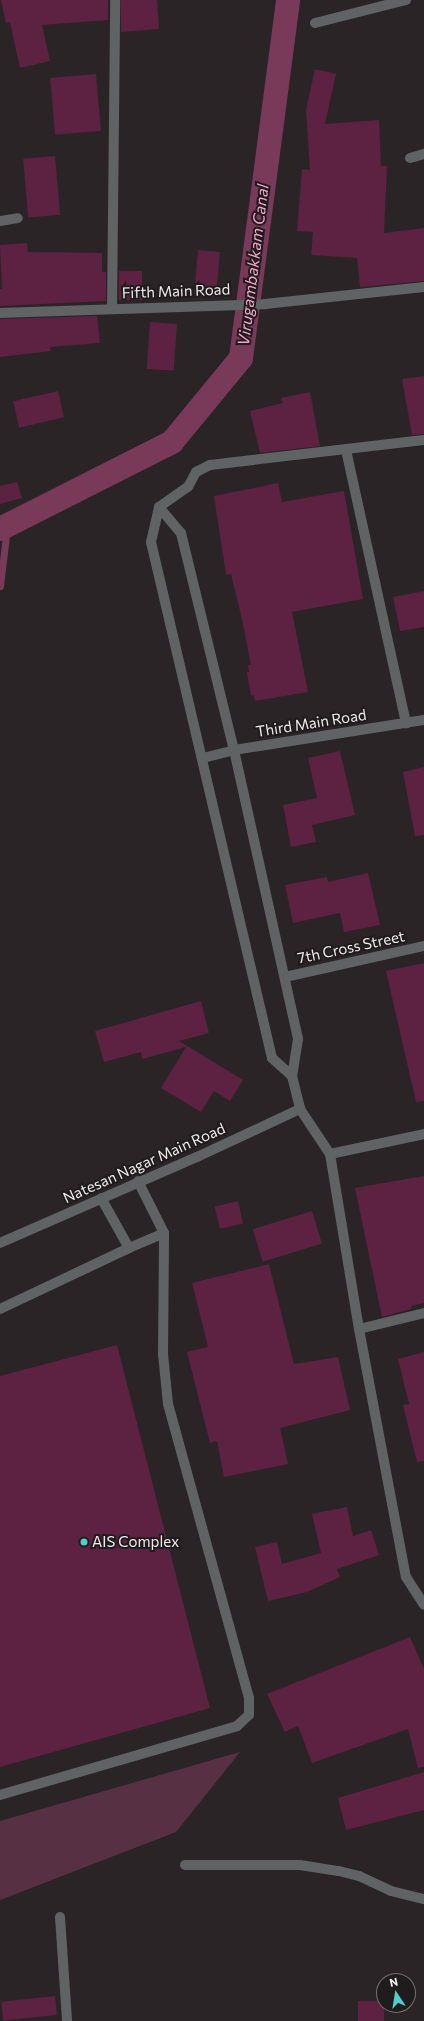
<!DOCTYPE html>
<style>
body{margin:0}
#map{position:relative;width:424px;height:2021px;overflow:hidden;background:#2a2426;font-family:Commissioner,sans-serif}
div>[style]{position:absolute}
.green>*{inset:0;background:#583043}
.stream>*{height:7px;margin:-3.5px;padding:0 3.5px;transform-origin:3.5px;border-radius:3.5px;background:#793959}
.canal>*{height:24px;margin:-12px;padding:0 12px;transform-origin:12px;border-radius:12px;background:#793959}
.building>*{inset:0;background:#5d2141;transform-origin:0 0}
.minor>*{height:10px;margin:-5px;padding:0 5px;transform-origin:5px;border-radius:5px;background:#5f6363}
.dots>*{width:11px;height:11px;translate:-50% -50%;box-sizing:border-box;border:2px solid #201b1d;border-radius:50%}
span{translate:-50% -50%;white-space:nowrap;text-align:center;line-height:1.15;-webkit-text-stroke:4px #201b1d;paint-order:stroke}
.street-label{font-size:15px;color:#efebed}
.poi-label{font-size:15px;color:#efebed}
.left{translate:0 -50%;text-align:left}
.water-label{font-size:16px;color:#f6a8cc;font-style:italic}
.north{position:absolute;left:376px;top:1973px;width:40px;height:40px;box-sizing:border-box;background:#201b1d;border:1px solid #736e70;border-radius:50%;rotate:348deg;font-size:11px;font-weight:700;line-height:16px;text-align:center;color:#efebed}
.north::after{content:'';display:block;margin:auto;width:14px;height:18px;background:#52cdcc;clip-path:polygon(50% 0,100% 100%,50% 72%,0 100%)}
</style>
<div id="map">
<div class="green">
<div style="clip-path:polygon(240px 1752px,176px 1832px,0 1900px,0 1821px)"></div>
</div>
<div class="stream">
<div style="left:0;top:586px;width:59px;rotate:-83.2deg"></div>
</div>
<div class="canal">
<div style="left:0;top:529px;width:193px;rotate:-26.8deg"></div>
<div style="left:172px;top:442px;width:109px;rotate:-50.6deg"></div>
<div style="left:241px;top:358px;width:361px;rotate:-82.5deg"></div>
</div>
<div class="building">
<div style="clip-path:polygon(1px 0,108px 0,108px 20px,42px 25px,50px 61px,20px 68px,10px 22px,6px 23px)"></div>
<div style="clip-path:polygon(121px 0,157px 0,159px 29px,121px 32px)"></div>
<div style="clip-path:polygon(315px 69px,336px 74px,325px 124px,379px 120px,381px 166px,387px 166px,384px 233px,424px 228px,424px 281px,360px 287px,357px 258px,311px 255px,313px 232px,297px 231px,302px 169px,310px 170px,306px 110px)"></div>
<div style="left:96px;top:74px;width:57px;height:46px;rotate:85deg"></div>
<div style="left:55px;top:156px;width:59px;height:32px;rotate:85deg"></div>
<div style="clip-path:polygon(27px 243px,28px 252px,102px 253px,102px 272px,106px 272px,106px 301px,0 306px,0 289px,2px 289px,0 245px)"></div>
<div style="left:198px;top:250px;width:22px;height:45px;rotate:5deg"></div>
<div style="left:119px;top:271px;width:23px;height:29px"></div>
<div style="clip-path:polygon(97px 316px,100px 343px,50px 347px,51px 351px,0 357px,0 319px)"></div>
<div style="left:150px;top:322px;width:27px;height:47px;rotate:4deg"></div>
<div style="clip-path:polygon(424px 376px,424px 434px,412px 435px,402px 379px)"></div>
<div style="left:58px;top:391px;width:27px;height:46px;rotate:77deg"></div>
<div style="clip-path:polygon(310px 392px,320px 446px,260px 453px,250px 411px,283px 403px,281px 398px)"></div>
<div style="clip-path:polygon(17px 482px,22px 498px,0 504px,0 486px)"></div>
<div style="clip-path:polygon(278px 483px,282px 502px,344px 491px,363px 599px,292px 612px,308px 692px,255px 701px,254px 695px,251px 696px,247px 672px,249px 672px,248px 665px,251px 665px,242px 619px,231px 574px,226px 575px,214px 496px)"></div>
<div style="clip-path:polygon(424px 591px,424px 627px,400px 631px,393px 597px)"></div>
<div style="clip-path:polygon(340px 751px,355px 815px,312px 825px,316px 842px,291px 847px,283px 805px,317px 798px,308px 758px)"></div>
<div style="clip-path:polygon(424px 767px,424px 835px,415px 836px,403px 772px)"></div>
<div style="clip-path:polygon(368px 873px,380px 925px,344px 932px,340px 913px,293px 923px,285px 885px,327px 877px,328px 882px)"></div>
<div style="clip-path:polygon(424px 963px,424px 1101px,416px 1102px,386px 971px)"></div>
<div style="clip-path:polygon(201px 1001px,209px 1033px,179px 1041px,243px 1080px,230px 1101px,214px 1091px,201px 1112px,161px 1088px,186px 1047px,142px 1059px,141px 1052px,104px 1062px,95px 1031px)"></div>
<div style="clip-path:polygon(424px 1176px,424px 1303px,411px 1306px,411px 1309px,382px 1317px,355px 1188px)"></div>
<div style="left:238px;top:1201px;width:23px;height:24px;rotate:77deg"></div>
<div style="left:312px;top:1211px;width:34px;height:62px;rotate:73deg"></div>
<div style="clip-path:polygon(269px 1264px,294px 1364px,338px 1357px,350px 1410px,280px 1428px,288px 1464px,224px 1477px,217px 1441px,210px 1443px,187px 1352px,208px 1347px,192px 1283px)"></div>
<div style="clip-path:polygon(117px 1345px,210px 1708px,0 1767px,0 1376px)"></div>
<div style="clip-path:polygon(424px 1352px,424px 1461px,417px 1462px,403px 1405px,409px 1404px,398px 1359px)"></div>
<div style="clip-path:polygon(347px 1507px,353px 1536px,371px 1530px,379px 1555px,337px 1569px,340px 1577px,307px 1592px,268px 1601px,255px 1547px,277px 1542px,282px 1564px,321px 1553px,312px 1514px)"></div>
<div style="clip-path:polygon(410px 1637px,424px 1669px,424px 1767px,418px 1768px,408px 1729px,312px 1763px,298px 1726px,285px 1732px,267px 1694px)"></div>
<div style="clip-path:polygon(424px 1772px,424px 1810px,346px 1830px,338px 1798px)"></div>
<div style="left:55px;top:1996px;width:19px;height:54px;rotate:84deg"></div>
<div style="left:384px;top:2001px;width:20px;height:26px;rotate:90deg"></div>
</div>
<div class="minor">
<div style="left:315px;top:23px;width:94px;rotate:-14.2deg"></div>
<div style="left:410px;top:158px;width:15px;rotate:-16deg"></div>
<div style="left:0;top:221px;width:18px;rotate:-9deg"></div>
<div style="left:112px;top:309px;width:309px;rotate:-89.4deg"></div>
<div style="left:0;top:313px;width:265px;rotate:-1.9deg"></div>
<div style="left:265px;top:304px;width:160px;rotate:-6.1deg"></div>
<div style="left:346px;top:450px;width:280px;rotate:77.6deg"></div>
<div style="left:159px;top:507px;width:34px;rotate:50deg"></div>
<div style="left:181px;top:533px;width:223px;rotate:76.3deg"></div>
<div style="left:234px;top:750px;width:296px;rotate:77.5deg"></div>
<div style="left:298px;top:1039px;width:37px;rotate:99deg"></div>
<div style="left:292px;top:1076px;width:34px;rotate:76deg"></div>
<div style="left:300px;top:1109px;width:54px;rotate:56.3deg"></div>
<div style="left:330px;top:1154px;width:177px;rotate:80.6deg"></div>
<div style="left:359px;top:1329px;width:252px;rotate:79.3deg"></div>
<div style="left:406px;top:1577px;width:33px;rotate:57deg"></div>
<div style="left:203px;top:758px;width:32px;rotate:-14deg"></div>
<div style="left:234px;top:750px;width:192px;rotate:-9deg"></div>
<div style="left:285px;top:977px;width:142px;rotate:-12.6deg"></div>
<div style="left:292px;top:1076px;width:27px;rotate:-138deg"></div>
<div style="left:272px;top:1058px;width:530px;rotate:-103.2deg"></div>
<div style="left:151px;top:542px;width:36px;rotate:-77deg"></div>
<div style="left:159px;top:507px;width:35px;rotate:-35deg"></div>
<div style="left:188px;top:487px;width:17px;rotate:-62deg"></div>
<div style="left:196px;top:472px;width:16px;rotate:-27deg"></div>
<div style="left:210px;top:465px;width:215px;rotate:-6.7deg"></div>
<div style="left:330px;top:1154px;width:96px;rotate:-12deg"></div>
<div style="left:0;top:1243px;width:215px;rotate:-23.6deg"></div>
<div style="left:197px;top:1157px;width:114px;rotate:-25deg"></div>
<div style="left:129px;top:1248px;width:38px;rotate:-23deg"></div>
<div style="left:0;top:1309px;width:143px;rotate:-25.3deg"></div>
<div style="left:129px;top:1248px;width:57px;rotate:-119.2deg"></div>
<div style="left:359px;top:1329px;width:67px;rotate:-13.8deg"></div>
<div style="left:0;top:1795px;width:247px;rotate:-16.2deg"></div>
<div style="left:237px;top:1726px;width:16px;rotate:-43deg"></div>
<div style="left:249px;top:1715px;width:17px;rotate:-90deg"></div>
<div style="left:249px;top:1698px;width:305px;rotate:-105.4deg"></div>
<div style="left:168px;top:1404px;width:50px;rotate:-95.7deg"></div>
<div style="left:163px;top:1354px;width:121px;rotate:-89.5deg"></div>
<div style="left:164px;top:1233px;width:58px;rotate:-116.6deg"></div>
<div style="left:185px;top:1865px;width:115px"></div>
<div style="left:300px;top:1865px;width:39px;rotate:9deg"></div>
<div style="left:339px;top:1871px;width:21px;rotate:14deg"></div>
<div style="left:359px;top:1876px;width:35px;rotate:25deg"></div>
<div style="left:391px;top:1891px;width:34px;rotate:14deg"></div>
<div style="left:60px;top:1917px;width:104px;rotate:86.1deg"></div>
</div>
<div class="dots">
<div style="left:84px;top:1542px;background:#52cdcc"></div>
</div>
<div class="street-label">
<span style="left:176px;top:291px;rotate:-2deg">Fifth Main Road</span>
<span style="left:311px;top:723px;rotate:-9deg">Third Main Road</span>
<span style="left:351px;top:947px;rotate:-12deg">7th Cross Street</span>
<span style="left:144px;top:1163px;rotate:-24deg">Natesan Nagar Main Road</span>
</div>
<div class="poi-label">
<span class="left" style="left:92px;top:1542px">AIS Complex</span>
</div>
<div class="water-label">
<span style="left:253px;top:265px;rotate:-83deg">Virugambakkam Canal</span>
</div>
<div class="north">N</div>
</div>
